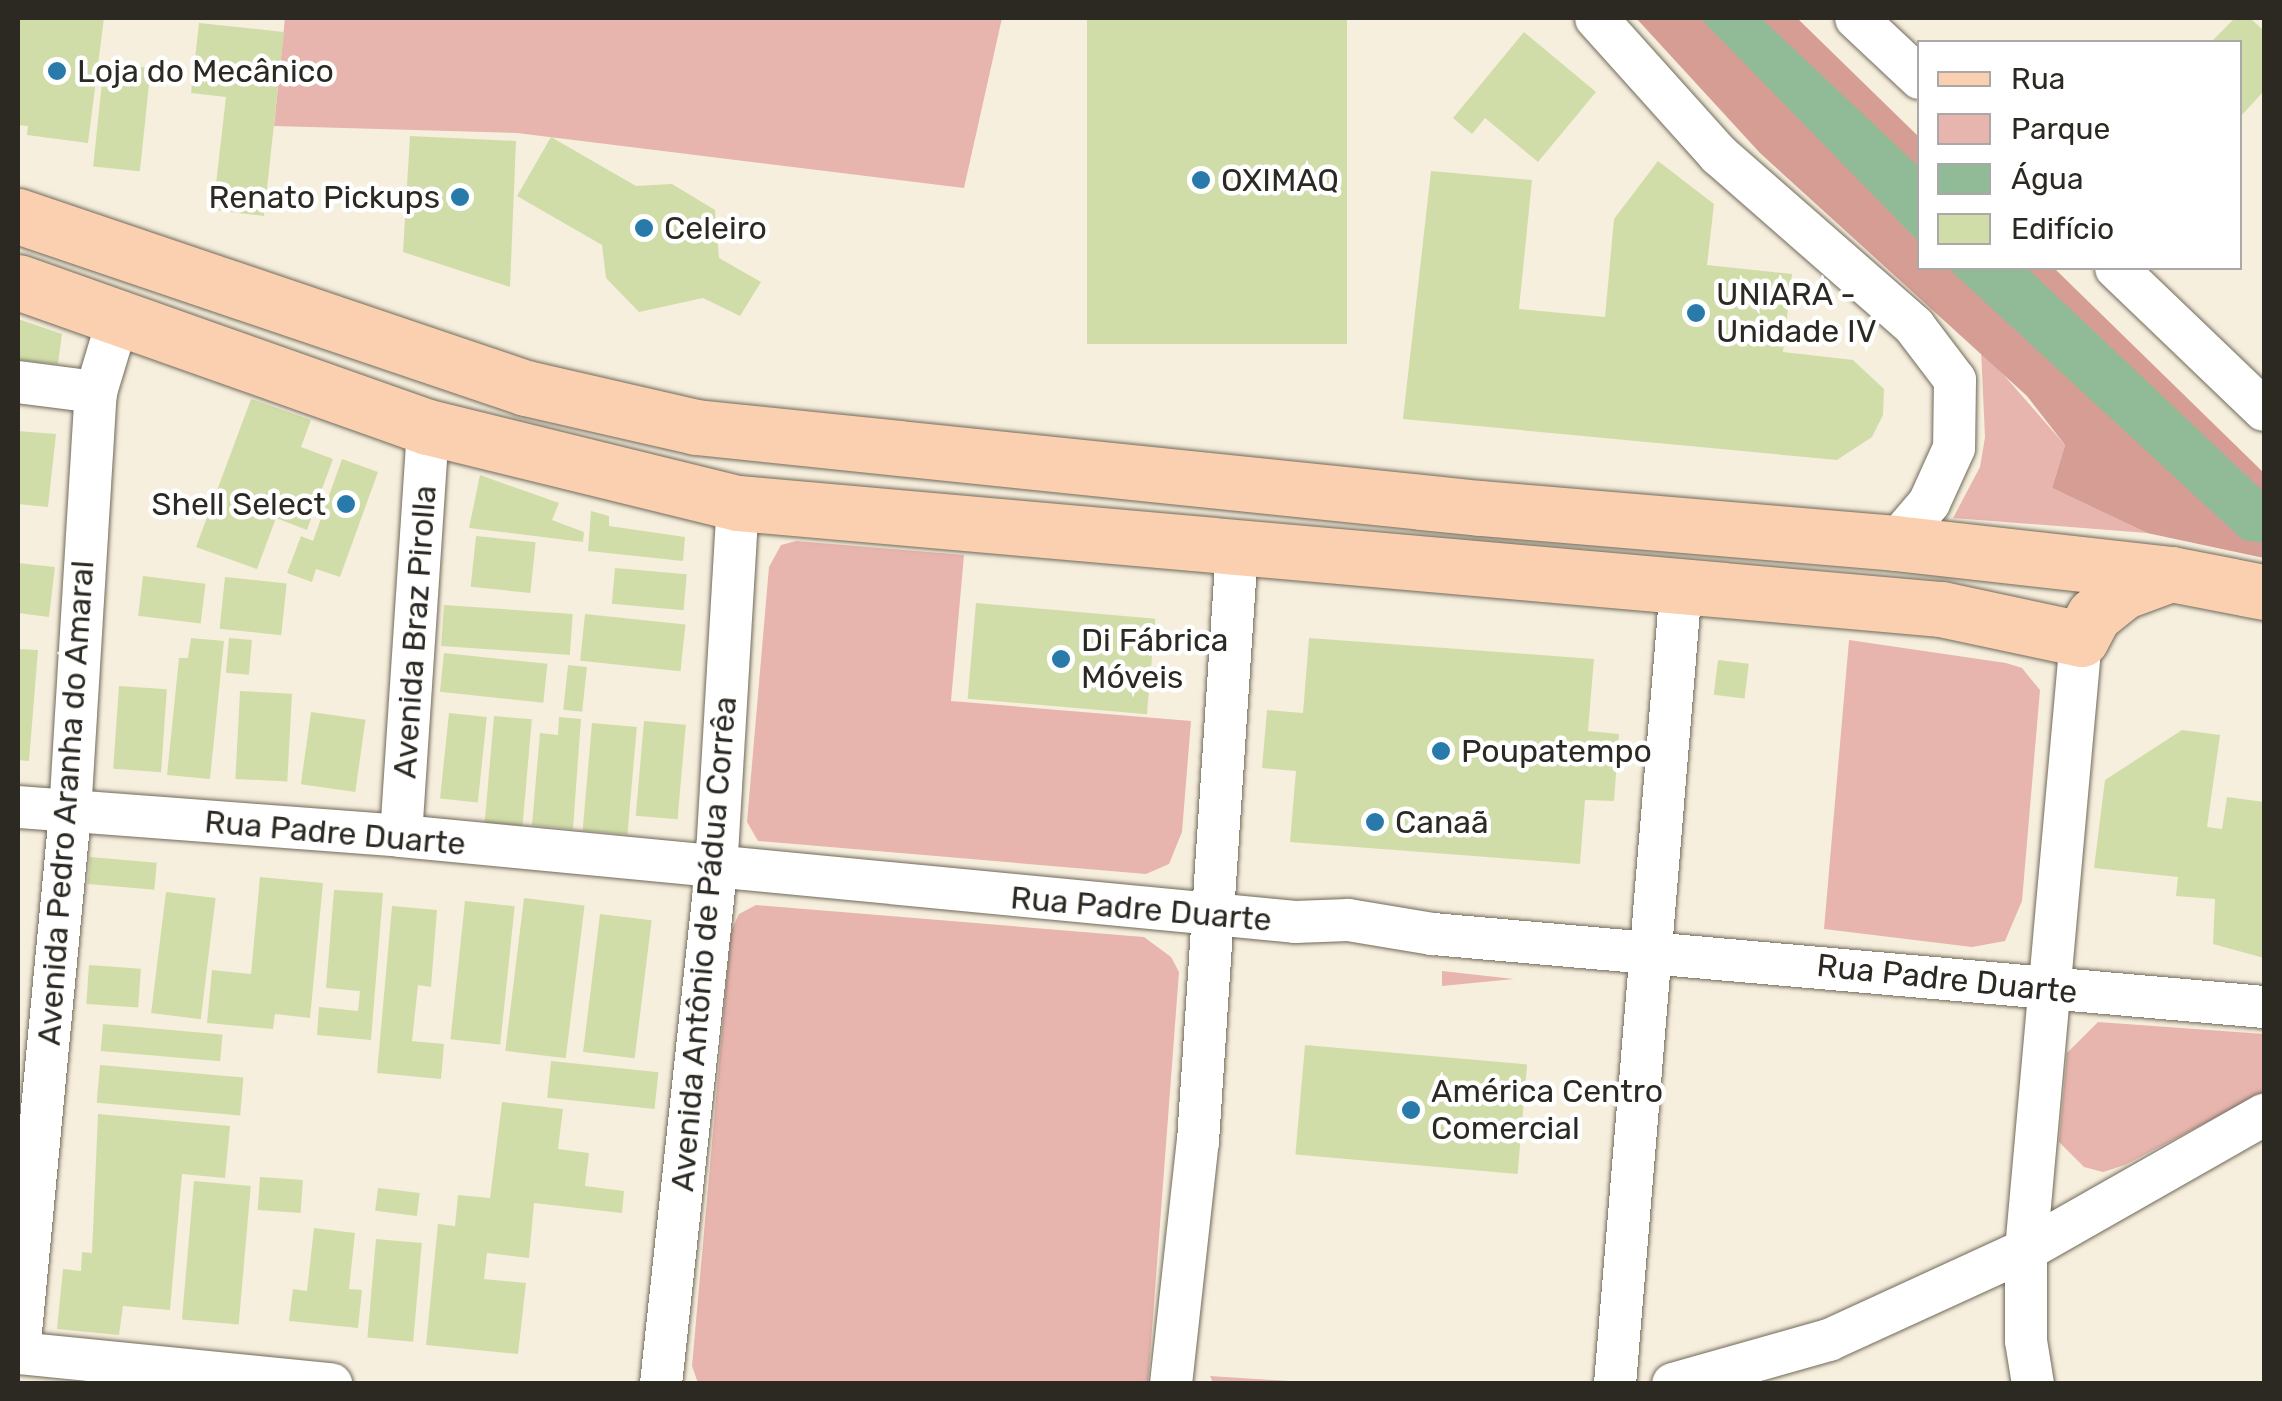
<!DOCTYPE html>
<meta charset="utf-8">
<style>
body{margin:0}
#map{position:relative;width:2282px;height:1401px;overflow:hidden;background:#f7efdd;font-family:Rubik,sans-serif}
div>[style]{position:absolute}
.green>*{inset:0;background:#e7b5ae}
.forest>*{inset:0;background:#d69d95}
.water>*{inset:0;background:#90bb96}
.building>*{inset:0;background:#d1dda9;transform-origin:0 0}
.roads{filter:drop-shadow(0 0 2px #70695a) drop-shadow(0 0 2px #70695a)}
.minor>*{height:42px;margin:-21px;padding:0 21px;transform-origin:21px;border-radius:21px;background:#fff}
.major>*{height:55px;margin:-27.5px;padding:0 27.5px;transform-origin:27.5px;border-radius:27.5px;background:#fad0b0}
.dots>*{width:28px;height:28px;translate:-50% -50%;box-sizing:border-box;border:5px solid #fff;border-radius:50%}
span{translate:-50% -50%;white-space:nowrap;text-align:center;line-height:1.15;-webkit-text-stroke:9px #fff;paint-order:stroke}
.poi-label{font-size:32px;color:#2c2922}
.left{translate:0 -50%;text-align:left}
.right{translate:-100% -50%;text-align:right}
.street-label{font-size:32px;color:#2c2922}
.frame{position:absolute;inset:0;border:20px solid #2c2922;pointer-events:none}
.legend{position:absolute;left:1917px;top:40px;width:325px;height:230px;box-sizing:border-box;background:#fff;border:2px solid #aba9a7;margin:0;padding:12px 18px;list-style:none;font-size:30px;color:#2c2922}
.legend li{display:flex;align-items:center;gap:20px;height:50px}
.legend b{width:50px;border:2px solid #aba9a7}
</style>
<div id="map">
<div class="green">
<div style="clip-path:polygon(285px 18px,1002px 18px,964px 188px,517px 133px,274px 126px)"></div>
<div style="clip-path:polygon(1981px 349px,2065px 445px,2052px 488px,2147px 533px,1953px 518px,1980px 467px,1985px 437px)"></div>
<div style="clip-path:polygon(796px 541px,964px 555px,951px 701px,1191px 721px,1182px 832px,1169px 864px,1146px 874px,758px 841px,747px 822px,769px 567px,781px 545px)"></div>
<div style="clip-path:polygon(1849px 640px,2006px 663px,2022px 668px,2040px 690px,2022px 901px,2005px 941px,1972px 947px,1824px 929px)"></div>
<div style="clip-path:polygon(756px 905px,1144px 937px,1171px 957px,1179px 972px,1148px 1383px,698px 1383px,692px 1366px,731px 931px,739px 914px)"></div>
<div style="clip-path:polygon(1442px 971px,1514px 979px,1442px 986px)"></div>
<div style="clip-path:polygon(2098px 1022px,2264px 1034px,2264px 1092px,2125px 1165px,2103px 1172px,2084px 1167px,2059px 1142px,2067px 1053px)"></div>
<div style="clip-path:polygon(1210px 1376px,1320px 1383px,1213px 1383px)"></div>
</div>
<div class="forest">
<div style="clip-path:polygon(1636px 18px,1797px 18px,1919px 137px,1920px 268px,2054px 268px,2264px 473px,2264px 558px,2147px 533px,2052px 488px,2065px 445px,2027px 396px,1760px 153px)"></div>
</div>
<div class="water">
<div style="clip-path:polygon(1700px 18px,1761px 18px,1919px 167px,1919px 242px)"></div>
<div style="clip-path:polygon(1948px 268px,2027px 268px,2264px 492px,2264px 543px,2243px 540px)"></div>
</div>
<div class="building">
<div style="clip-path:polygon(18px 18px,104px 18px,88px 143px,27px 135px,28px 126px,18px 125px)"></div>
<div style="left:1087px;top:18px;width:260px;height:326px"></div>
<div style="clip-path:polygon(2235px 18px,2250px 18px,2264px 31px,2264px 91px,2240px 117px,2240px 42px,2211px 42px)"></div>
<div style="clip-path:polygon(199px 23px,284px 32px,264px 216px,213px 210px,226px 97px,191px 93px)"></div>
<div style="clip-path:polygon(1524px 32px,1596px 92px,1538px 162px,1485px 118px,1472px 134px,1453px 118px)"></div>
<div style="left:104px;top:63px;width:47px;height:104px;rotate:6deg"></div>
<div style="clip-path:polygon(410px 136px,516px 141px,510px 287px,403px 252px)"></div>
<div style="clip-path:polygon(551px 137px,636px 186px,672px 184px,715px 210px,719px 258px,761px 282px,740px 316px,703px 298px,639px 312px,606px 278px,602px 245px,517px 196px)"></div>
<div style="clip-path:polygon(1658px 161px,1714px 204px,1707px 265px,1792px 274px,1783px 352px,1853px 360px,1884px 389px,1883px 415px,1872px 437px,1837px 460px,1403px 419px,1431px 171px,1532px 180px,1519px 309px,1605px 317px,1614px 219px)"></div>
<div style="clip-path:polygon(18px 319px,62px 334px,58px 364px,18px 360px)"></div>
<div style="clip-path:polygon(251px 399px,311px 420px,301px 447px,333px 459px,307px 530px,276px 518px,257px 569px,196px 547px)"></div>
<div style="clip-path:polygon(18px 431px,56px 434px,48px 507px,18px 504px)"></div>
<div style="clip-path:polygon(342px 459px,378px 472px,340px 577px,316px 569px,312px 582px,287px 573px,301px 536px,313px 541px)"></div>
<div style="clip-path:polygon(480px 475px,559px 503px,552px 520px,584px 532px,583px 542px,469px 528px)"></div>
<div style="clip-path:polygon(591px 511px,609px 516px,609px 526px,685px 537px,683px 561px,588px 551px)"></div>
<div style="left:476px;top:536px;width:60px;height:51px;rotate:6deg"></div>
<div style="clip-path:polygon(18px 563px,55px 567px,49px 617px,18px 613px)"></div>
<div style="left:615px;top:568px;width:72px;height:36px;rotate:5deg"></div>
<div style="left:143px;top:576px;width:63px;height:40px;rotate:7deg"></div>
<div style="left:225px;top:577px;width:62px;height:52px;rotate:6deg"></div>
<div style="left:976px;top:603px;width:180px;height:96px;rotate:5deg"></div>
<div style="left:444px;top:605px;width:129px;height:41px;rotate:4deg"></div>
<div style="left:585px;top:614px;width:101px;height:47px;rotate:6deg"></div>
<div style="clip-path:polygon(191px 638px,224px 641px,210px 779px,167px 775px,179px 658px,188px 658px)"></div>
<div style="left:229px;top:638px;width:23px;height:35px;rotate:5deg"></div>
<div style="clip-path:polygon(1309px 638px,1594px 659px,1588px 731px,1619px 734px,1614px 801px,1585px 800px,1580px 864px,1290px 842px,1296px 771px,1262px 768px,1267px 710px,1303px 713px)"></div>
<div style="clip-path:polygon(18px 649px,38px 650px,29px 761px,18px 760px)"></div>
<div style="left:444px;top:653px;width:104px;height:39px;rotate:6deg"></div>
<div style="left:1718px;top:660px;width:31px;height:35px;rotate:7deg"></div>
<div style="left:568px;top:665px;width:19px;height:45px;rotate:6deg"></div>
<div style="left:119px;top:686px;width:48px;height:83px;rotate:4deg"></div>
<div style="left:240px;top:691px;width:52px;height:88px;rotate:3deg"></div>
<div style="left:311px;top:712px;width:55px;height:73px;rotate:8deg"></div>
<div style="left:449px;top:713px;width:38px;height:86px;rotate:6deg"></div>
<div style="left:494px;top:716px;width:38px;height:107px;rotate:5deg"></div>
<div style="clip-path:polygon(559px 717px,581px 719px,573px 829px,532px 825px,540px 733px,558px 735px)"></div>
<div style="left:644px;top:721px;width:42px;height:95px;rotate:5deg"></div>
<div style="left:592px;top:723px;width:45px;height:108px;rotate:5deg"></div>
<div style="clip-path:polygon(2182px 730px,2220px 735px,2207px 827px,2222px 829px,2227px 797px,2264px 802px,2264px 958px,2213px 944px,2215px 899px,2176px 896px,2178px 877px,2094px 868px,2105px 780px)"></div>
<div style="left:90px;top:857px;width:67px;height:27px;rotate:5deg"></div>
<div style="clip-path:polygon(260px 877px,323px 883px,310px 1018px,275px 1014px,273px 1029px,207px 1023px,212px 970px,251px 974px)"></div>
<div style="clip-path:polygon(334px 890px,383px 893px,371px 1040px,317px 1035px,319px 1007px,358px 1011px,360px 991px,326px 988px)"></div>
<div style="left:166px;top:892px;width:50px;height:122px;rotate:7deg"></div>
<div style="left:524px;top:898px;width:61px;height:154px;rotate:7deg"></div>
<div style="left:465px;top:901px;width:50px;height:139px;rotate:6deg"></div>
<div style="clip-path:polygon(392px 906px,437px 910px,431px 987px,418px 985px,412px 1041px,444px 1044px,441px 1079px,377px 1073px)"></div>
<div style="left:600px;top:914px;width:52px;height:139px;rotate:7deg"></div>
<div style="left:89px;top:965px;width:52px;height:39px;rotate:4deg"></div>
<div style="left:103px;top:1024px;width:120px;height:27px;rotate:5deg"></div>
<div style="left:1305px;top:1045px;width:223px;height:110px;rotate:5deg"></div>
<div style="left:551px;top:1061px;width:108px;height:37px;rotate:6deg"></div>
<div style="left:100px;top:1065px;width:144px;height:38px;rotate:5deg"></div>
<div style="clip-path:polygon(502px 1102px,563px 1109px,558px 1149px,589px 1153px,585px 1186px,624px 1191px,622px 1213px,534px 1203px,529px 1258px,487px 1253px,484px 1279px,526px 1283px,518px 1354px,426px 1345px,438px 1224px,455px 1226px,458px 1195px,490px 1198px)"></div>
<div style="clip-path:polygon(98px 1114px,230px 1126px,225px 1178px,182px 1174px,170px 1310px,123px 1306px,119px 1335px,57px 1329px,63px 1269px,81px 1271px,82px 1252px,92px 1253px)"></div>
<div style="left:260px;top:1177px;width:43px;height:33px;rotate:4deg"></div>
<div style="left:194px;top:1181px;width:57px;height:139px;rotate:5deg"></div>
<div style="left:378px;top:1188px;width:42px;height:23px;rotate:7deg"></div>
<div style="clip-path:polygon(314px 1228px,355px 1233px,349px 1289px,362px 1290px,358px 1328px,289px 1321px,293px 1289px,307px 1291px)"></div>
<div style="left:376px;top:1239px;width:46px;height:99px;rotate:5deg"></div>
</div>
<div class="roads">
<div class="minor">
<div style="left:1596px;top:18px;width:184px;rotate:48.1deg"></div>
<div style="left:1719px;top:155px;width:259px;rotate:41.2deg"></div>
<div style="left:1914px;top:326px;width:68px;rotate:52.8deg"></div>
<div style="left:1955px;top:380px;width:68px;rotate:90.8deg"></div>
<div style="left:1954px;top:448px;width:60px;rotate:114.4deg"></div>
<div style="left:1929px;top:503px;width:52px;rotate:130.4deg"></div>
<div style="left:1856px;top:18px;width:88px;rotate:43.2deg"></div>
<div style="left:2116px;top:268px;width:205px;rotate:43.8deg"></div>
<div style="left:18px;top:382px;width:79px;rotate:7.3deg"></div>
<div style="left:18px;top:807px;width:384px;rotate:4.3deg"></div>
<div style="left:401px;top:836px;width:898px;rotate:5.49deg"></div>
<div style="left:1295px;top:922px;width:53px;rotate:-2.2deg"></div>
<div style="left:1348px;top:920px;width:86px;rotate:9.4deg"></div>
<div style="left:1433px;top:934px;width:834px;rotate:5.02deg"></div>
<div style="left:401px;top:836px;width:410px;rotate:-86.2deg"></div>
<div style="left:18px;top:1353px;width:315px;rotate:5.7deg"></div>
<div style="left:19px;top:1353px;width:542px;rotate:-84.6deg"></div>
<div style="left:70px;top:813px;width:422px;rotate:-86.5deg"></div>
<div style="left:96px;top:392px;width:79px;rotate:-73.2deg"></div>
<div style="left:661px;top:1384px;width:516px;rotate:-83.88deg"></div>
<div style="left:716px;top:871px;width:369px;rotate:-86.6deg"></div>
<div style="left:1171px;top:1384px;width:244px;rotate:-83.7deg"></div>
<div style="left:1198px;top:1141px;width:593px;rotate:-86.23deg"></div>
<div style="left:1615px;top:1384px;width:800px;rotate:-85.27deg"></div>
<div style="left:1673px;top:1384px;width:162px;rotate:-15.8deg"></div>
<div style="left:1829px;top:1340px;width:217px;rotate:-24.6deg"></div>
<div style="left:2026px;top:1250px;width:274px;rotate:-29.6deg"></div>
<div style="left:2033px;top:1384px;width:44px;rotate:-99.2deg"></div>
<div style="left:2026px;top:1341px;width:91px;rotate:-90deg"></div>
<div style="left:2026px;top:1250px;width:613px;rotate:-84.86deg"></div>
</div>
<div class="major">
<div style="left:18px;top:216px;width:536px;rotate:18.71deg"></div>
<div style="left:526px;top:388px;width:174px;rotate:12.9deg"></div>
<div style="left:696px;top:427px;width:788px;rotate:5.9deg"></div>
<div style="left:1480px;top:508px;width:416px;rotate:4.8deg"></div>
<div style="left:1895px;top:543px;width:278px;rotate:6.4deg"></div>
<div style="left:2171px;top:574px;width:95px;rotate:11deg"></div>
<div style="left:18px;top:282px;width:435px;rotate:19.5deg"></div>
<div style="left:428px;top:427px;width:319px;rotate:13.8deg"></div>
<div style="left:738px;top:503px;width:1208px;rotate:5.04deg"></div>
<div style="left:1941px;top:609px;width:143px;rotate:12.1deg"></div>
<div style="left:2081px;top:639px;width:27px;rotate:-62deg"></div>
<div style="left:2094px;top:615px;width:36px;rotate:-39deg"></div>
<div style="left:2122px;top:592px;width:52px;rotate:-20.2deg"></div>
</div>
</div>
<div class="dots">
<div style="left:57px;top:71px;background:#287aab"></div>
<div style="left:1201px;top:180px;background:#287aab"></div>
<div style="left:460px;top:197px;background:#287aab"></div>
<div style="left:644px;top:228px;background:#287aab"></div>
<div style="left:1696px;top:313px;background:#287aab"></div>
<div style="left:346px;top:504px;background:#287aab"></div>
<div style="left:1061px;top:659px;background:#287aab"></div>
<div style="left:1441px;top:751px;background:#287aab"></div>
<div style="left:1375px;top:822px;background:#287aab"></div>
<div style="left:1411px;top:1110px;background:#287aab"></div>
</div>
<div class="poi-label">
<span class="left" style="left:77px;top:71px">Loja do Mecânico</span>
<span class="left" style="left:1221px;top:180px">OXIMAQ</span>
<span class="right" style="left:440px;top:197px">Renato Pickups</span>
<span class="left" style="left:664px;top:228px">Celeiro</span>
<span class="left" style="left:1716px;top:313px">UNIARA -<br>Unidade IV</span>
<span class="right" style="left:326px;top:504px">Shell Select</span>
<span class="left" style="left:1081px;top:659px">Di Fábrica<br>Móveis</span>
<span class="left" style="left:1461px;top:751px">Poupatempo</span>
<span class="left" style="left:1395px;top:822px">Canaã</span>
<span class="left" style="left:1431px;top:1110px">América Centro<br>Comercial</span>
</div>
<div class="street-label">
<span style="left:415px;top:632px;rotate:-86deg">Avenida Braz Pirolla</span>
<span style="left:66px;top:803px;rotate:-86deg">Avenida Pedro Aranha do Amaral</span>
<span style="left:335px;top:833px;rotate:5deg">Rua Padre Duarte</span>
<span style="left:1141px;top:909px;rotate:5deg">Rua Padre Duarte</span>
<span style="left:704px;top:944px;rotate:-85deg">Avenida Antônio de Pádua Corrêa</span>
<span style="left:1947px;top:979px;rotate:6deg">Rua Padre Duarte</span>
</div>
<div class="frame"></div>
<ul class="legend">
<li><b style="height:12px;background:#fad0b0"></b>Rua</li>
<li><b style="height:28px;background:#e7b5ae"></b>Parque</li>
<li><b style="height:28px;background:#90bb96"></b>Água</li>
<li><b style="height:28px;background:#d1dda9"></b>Edifício</li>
</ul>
</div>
